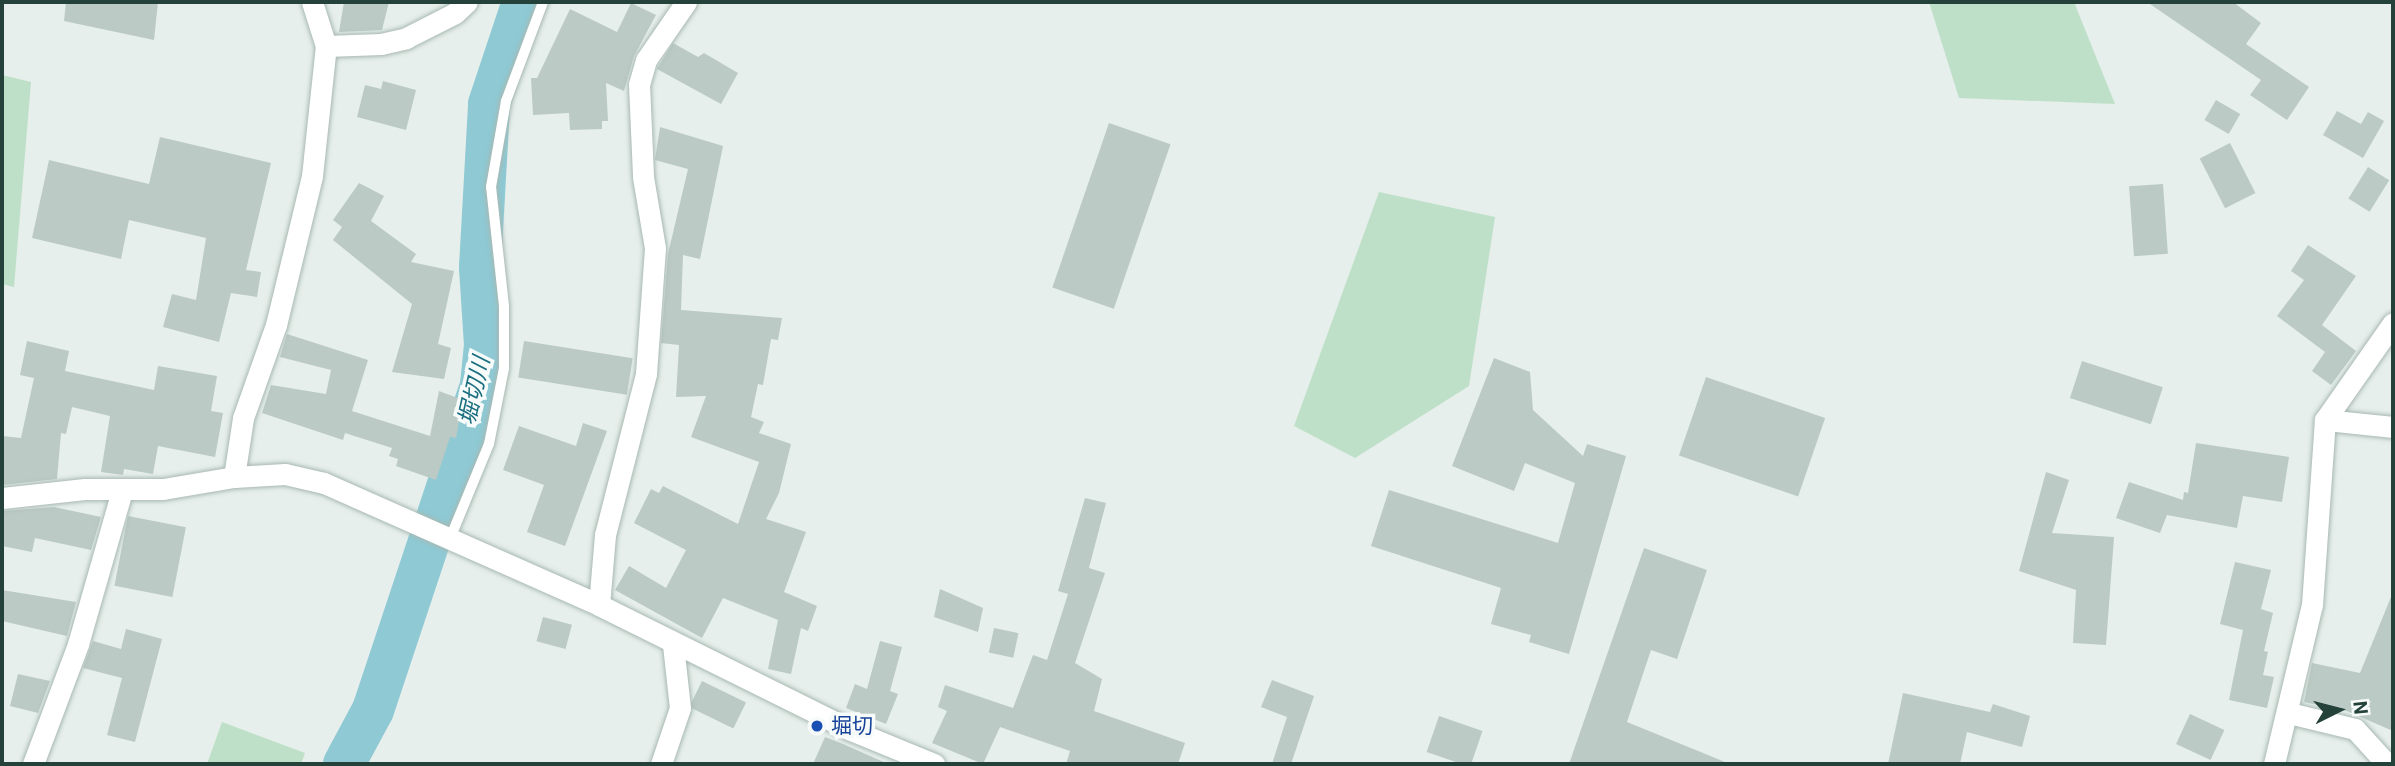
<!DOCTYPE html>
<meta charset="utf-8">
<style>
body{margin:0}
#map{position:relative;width:2395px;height:766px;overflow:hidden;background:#e6efeb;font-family:Roboto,"Noto Sans JP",sans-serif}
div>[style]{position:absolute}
.green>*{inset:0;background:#bfe0c8}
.river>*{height:42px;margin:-21px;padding:0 21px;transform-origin:21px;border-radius:21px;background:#8ec9d4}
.building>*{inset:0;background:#bbcac4;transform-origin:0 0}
.roads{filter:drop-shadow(0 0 2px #a8b8b2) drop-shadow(0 0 2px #a8b8b2)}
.service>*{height:10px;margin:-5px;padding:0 5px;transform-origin:5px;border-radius:5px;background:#fff}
.minor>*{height:21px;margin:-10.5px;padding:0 10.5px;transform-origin:10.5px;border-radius:10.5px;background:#fff}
.tertiary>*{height:21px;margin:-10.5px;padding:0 10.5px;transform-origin:10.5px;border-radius:10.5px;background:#fff}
.dots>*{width:19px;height:19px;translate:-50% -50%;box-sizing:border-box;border:4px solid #f7fbf9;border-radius:50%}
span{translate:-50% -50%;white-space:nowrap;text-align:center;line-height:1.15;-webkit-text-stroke:7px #f7fbf9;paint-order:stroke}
.transit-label{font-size:21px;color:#164399}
.left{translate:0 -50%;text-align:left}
.water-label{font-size:23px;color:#1c6f80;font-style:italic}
.frame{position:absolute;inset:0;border:4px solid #24423a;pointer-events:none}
.north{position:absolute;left:2304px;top:675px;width:70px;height:70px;-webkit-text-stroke:5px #f7fbf9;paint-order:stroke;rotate:84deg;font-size:19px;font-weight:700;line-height:28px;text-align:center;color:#24423a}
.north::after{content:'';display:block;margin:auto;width:24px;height:32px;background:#24423a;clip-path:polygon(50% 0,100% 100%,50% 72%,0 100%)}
</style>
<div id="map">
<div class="green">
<div style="clip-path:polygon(1929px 2px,2074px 2px,2115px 104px,1959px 98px)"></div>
<div style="clip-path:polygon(2px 75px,31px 82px,14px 287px,2px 284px)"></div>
<div style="clip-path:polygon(1379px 192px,1495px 217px,1469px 386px,1355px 458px,1294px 426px)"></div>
<div style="clip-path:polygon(222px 722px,305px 753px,301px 764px,207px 764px)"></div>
</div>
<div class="river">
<div style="left:344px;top:764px;width:61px;rotate:-61.8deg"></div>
<div style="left:373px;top:710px;width:342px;rotate:-71.6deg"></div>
<div style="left:481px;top:385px;width:40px;rotate:-84.3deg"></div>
<div style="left:485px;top:345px;width:78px;rotate:-93.7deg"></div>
<div style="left:480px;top:267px;width:163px;rotate:-86.8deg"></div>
<div style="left:489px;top:104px;width:108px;rotate:-71.6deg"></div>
</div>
<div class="building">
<div style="clip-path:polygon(66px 2px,158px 2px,154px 40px,64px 21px)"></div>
<div style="clip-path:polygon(344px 2px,389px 2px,382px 30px,339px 32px)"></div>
<div style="clip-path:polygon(2147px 2px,2233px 2px,2261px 23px,2246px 44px,2309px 87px,2287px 120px,2250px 95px,2261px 80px)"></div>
<div style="clip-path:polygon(631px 3px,656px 15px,634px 56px,624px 91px,606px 83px,608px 121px,602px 121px,602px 129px,570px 130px,569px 113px,533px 115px,531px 78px,537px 78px,570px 9px,617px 32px)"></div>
<div style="clip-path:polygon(673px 43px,698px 57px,704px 53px,738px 73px,721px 104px,657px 69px)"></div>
<div style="clip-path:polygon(383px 81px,416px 90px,406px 130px,357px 117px,365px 85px,381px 89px)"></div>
<div style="left:2216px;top:100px;width:28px;height:23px;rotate:30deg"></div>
<div style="clip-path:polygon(2337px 111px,2361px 124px,2368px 112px,2384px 121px,2363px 158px,2323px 135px)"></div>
<div style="left:1109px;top:123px;width:65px;height:174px;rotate:19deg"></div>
<div style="clip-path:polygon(660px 127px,723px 146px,700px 259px,683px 255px,681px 310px,782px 318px,778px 340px,771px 339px,763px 385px,758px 384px,751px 417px,764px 422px,759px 433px,791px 444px,779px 493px,766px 519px,806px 532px,784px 592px,817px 606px,808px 631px,801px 628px,791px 674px,768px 669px,778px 620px,723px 598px,702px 638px,615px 590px,629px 566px,666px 588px,686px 550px,634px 523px,651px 489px,659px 493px,663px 486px,738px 524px,759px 462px,691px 437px,706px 396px,676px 397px,679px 345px,661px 343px,668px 254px,688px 169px,655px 160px)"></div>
<div style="clip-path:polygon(160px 137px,271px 163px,246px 270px,261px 272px,257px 297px,231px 293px,219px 342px,163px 327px,172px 294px,196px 300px,206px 238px,129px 220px,121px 259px,32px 238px,49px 160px,149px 184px)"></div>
<div style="left:2230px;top:143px;width:56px;height:34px;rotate:63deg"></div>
<div style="left:2368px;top:167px;width:25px;height:37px;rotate:32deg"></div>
<div style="clip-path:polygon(359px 183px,384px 196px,371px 221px,416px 254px,411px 262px,454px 271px,438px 344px,451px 348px,444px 379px,392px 372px,412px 304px,333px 240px,342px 227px,333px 220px)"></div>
<div style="left:2163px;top:184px;width:70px;height:34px;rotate:86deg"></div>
<div style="clip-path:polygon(2308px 245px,2356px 276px,2322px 325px,2356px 351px,2331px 385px,2312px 371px,2325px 352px,2277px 316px,2304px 280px,2291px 271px)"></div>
<div style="clip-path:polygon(287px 334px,368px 360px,352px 411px,430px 436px,439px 391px,463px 400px,456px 438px,450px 437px,436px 480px,396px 466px,398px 459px,389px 456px,392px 448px,345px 433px,343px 440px,262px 413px,271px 385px,326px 394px,331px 370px,280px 357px)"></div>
<div style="clip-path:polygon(27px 341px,69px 351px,65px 371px,154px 390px,158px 366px,217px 376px,211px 411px,223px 413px,215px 457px,158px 446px,153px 474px,124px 469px,123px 475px,101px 472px,110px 416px,72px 407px,66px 434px,61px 433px,57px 479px,2px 485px,2px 436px,21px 438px,34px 378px,20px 375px)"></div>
<div style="left:524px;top:341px;width:110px;height:37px;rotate:9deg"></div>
<div style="clip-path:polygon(1494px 358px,1530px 372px,1533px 410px,1583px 456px,1587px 444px,1626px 456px,1569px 654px,1529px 642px,1531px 635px,1491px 624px,1501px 588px,1371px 546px,1389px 490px,1558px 543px,1575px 483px,1525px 463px,1514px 491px,1452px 466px)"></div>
<div style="left:2082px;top:361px;width:85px;height:39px;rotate:18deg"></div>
<div style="left:1706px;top:377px;width:126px;height:83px;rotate:19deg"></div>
<div style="clip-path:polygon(583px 423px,607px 431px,565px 546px,527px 532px,544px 485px,503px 470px,519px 426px,576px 446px)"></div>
<div style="clip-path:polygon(2196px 443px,2289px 457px,2282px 502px,2243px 496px,2237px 528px,2167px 515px,2160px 533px,2116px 518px,2129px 482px,2183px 500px,2184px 492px,2188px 493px)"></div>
<div style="clip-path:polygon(2046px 472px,2069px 480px,2052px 533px,2114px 537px,2106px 645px,2073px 643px,2076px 590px,2019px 571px)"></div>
<div style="clip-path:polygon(1085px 498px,1106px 503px,1089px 568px,1105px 573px,1075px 663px,1102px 679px,1094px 711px,1185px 743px,1178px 764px,1066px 764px,1070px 751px,1000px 727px,983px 764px,932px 743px,947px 711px,938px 707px,945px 685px,1013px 708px,1033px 655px,1047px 660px,1068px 594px,1058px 591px)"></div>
<div style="clip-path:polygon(54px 507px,101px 517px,91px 550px,35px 538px,32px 552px,2px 546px,2px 511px)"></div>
<div style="left:128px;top:516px;width:59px;height:71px;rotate:11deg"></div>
<div style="clip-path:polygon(1644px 548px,1707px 570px,1677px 659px,1651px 650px,1627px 722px,1730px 764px,1569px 764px)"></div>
<div style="clip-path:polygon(2235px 562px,2271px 570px,2261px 609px,2273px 613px,2264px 651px,2268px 652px,2263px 675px,2274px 677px,2267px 708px,2229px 700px,2243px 630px,2220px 624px)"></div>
<div style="clip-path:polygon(940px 589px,983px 608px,978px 632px,934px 617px)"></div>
<div style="clip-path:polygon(2px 590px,76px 602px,67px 636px,2px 621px)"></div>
<div style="clip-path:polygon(2393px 592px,2393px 731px,2347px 711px,2304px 702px,2312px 663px,2360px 673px)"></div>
<div style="left:543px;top:617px;width:30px;height:25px;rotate:15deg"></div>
<div style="left:994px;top:628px;width:25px;height:25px;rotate:12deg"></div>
<div style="clip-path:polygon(126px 629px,162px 639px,135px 742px,107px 735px,122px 678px,83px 668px,93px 641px,121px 649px)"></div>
<div style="clip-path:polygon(880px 641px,902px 647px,890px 691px,898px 694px,886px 724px,846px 708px,855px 684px,867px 689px)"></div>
<div style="clip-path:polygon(18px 674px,50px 681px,38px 713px,10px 706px)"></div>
<div style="clip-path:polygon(1272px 680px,1314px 696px,1291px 764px,1272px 764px,1287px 717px,1261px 707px)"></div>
<div style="left:702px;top:681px;width:49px;height:29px;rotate:26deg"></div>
<div style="clip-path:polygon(1903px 693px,1990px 712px,1993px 704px,2030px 716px,2022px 747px,1967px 732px,1960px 764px,1888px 764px)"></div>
<div style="left:2190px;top:714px;width:38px;height:33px;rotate:25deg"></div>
<div style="left:1439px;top:716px;width:46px;height:38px;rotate:19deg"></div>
<div style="clip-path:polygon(825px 737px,843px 744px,888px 764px,813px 764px)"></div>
</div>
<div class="roads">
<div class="service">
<div style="left:449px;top:541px;width:105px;rotate:-67.6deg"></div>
<div style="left:489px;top:444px;width:77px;rotate:-78.8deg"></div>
<div style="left:504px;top:368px;width:62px;rotate:-90deg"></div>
<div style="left:504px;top:306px;width:120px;rotate:-96.2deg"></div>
<div style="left:491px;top:187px;width:87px;rotate:-80.1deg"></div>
<div style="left:506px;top:101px;width:106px;rotate:-69.5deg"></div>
</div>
<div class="minor">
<div style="left:686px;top:2px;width:70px;rotate:124.6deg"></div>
<div style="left:646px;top:60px;width:25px;rotate:106deg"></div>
<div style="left:639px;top:84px;width:93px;rotate:87.5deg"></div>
<div style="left:643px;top:177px;width:72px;rotate:80.4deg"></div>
<div style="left:655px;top:248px;width:126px;rotate:94.1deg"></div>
<div style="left:646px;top:374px;width:166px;rotate:104.3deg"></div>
<div style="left:605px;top:535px;width:70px;rotate:94.9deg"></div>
<div style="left:599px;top:605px;width:281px;rotate:26.4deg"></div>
<div style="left:851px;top:730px;width:90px;rotate:22.3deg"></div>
<div style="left:326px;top:46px;width:55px;rotate:-2.1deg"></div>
<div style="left:381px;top:44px;width:26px;rotate:-13deg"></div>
<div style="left:406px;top:38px;width:55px;rotate:-27deg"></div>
<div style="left:455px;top:13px;width:16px;rotate:-43deg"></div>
<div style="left:2325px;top:420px;width:68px;rotate:5.9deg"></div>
<div style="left:2px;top:498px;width:83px;rotate:-6.2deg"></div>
<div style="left:85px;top:489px;width:78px"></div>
<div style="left:163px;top:489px;width:72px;rotate:-9.6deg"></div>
<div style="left:234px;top:477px;width:60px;rotate:-81.3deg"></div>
<div style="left:243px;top:418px;width:99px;rotate:-70.5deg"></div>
<div style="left:276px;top:325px;width:153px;rotate:-76.4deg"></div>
<div style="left:312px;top:176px;width:131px;rotate:-83.9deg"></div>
<div style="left:326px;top:46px;width:46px;rotate:-107.7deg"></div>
<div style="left:2289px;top:713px;width:68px;rotate:13.6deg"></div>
<div style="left:2355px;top:729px;width:47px;rotate:47.6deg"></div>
<div style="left:33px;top:764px;width:128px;rotate:-69.4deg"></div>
<div style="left:78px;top:644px;width:159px;rotate:-74deg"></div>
<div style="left:661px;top:764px;width:59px;rotate:-71.3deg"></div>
<div style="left:680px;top:708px;width:63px;rotate:-96.3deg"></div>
<div style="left:2274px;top:764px;width:163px;rotate:-76.6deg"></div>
<div style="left:2312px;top:605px;width:185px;rotate:-86deg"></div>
<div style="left:2325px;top:420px;width:118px;rotate:-55deg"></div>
</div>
<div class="tertiary">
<div style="left:234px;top:477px;width:51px;rotate:-3.4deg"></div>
<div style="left:285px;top:474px;width:40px;rotate:13deg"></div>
<div style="left:324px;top:483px;width:301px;rotate:23.9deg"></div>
</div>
</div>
<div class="dots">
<div style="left:817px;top:726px;background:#1a4fb4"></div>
</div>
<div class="transit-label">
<span class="left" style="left:831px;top:726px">堀切</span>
</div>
<div class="water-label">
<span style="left:475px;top:391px;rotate:-77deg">堀切川</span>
</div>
<div class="frame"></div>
<div class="north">N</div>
</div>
